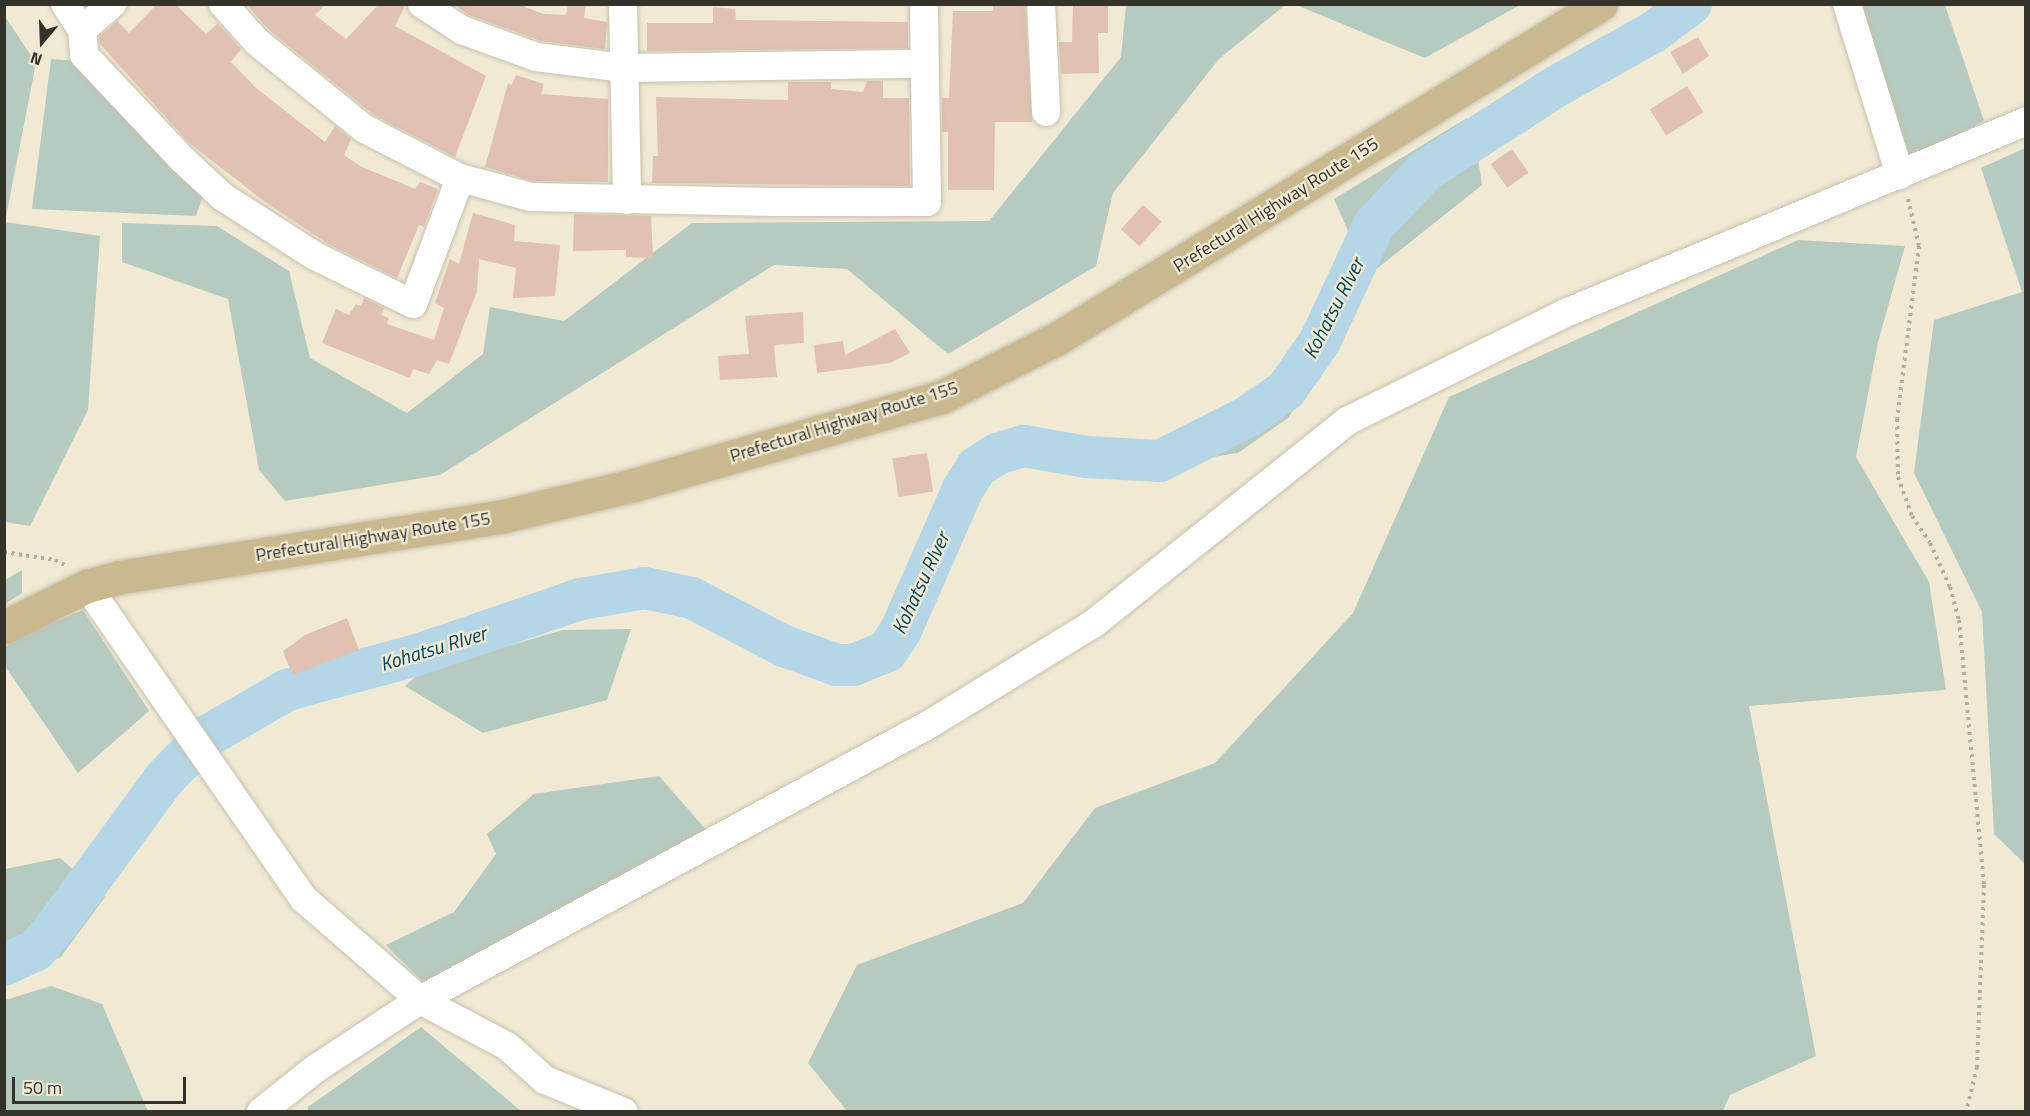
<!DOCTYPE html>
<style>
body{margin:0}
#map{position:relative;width:2030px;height:1116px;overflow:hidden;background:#f0ead5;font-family:"Titillium Web",sans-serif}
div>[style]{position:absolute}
.green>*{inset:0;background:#b6cabf}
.river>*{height:42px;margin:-21px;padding:0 21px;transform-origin:21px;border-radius:21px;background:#b5d6e7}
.building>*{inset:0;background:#e1c1b2;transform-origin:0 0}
.path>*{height:4px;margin-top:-2px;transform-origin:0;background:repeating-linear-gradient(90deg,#b3ad9d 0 3px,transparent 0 7.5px)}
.roads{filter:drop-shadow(0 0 2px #c6c0ac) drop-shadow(0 0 2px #c6c0ac)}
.minor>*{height:28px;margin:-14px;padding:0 14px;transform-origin:14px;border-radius:14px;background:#fff}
.major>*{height:33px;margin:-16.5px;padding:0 16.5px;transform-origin:16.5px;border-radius:16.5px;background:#cab88e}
span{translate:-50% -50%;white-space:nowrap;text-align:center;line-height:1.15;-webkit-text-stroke:4.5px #f0ead5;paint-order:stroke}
.street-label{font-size:18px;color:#35322a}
.water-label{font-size:20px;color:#00435b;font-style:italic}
.frame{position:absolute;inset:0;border:6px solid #35322a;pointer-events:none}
.north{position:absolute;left:12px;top:12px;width:60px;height:60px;-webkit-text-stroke:4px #f0ead5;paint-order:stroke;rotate:199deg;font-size:16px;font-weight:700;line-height:24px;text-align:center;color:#35322a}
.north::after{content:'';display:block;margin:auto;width:21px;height:27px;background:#35322a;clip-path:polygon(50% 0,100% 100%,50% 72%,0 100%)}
.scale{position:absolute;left:12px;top:1077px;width:174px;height:27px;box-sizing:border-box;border:3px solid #35322a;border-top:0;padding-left:8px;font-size:18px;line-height:21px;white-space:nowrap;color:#35322a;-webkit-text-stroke:4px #f0ead5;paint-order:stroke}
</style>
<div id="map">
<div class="green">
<div style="clip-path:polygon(1126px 5px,1285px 5px,1219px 59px,1113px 193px,1096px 266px,948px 354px,847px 269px,774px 265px,440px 475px,285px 501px,259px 470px,228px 299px,122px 262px,122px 223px,217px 226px,289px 271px,310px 358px,407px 413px,483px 354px,490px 307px,564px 321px,692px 223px,989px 221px,1121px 57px)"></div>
<div style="clip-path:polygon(1296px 5px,1520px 5px,1425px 58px)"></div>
<div style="clip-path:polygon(1859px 5px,1945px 5px,1984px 121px,1910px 160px)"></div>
<div style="clip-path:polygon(4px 15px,36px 63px,5px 222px,100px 236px,88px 410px,30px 526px,5px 522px)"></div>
<div style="clip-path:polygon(51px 59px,76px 61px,204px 193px,196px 216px,32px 209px)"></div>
<div style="clip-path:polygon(1467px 118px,1477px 151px,1482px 185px,1369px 275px,1329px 358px,1288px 418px,1238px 453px,1175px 463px,1169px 433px,1244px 404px,1284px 374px,1352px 240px,1334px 199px)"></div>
<div style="clip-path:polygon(2025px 148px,2025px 864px,1994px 834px,1982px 612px,1914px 473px,1934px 320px,2022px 292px,1981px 168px)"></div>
<div style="clip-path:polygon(1798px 240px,1905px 246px,1878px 342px,1856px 457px,1929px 582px,1946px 690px,1749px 706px,1816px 1056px,1730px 1095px,1723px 1111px,847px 1111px,808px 1063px,857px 965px,1023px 903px,1095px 808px,1215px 763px,1353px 613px,1449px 397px)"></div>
<div style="clip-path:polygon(22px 570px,22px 593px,5px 604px,5px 580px)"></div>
<div style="clip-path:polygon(83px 610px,149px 711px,78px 773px,5px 666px,5px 648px,16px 637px)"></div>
<div style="clip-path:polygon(631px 629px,607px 700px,483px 733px,405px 686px,422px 671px,563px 630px)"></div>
<div style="clip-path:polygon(659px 776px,708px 832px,425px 984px,386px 945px,454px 912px,496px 854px,487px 834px,534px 794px)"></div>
<div style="clip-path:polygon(60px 858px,105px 897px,60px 958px,5px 964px,5px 869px)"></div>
<div style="clip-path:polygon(51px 986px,102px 1004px,148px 1111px,5px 1111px,5px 1000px)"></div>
<div style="clip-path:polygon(421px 1027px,521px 1111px,308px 1111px,308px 1107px)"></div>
</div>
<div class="river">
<div style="left:4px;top:965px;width:35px;rotate:-25deg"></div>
<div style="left:36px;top:950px;width:23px;rotate:-49deg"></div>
<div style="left:51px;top:933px;width:191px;rotate:-53.7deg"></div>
<div style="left:164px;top:779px;width:57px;rotate:-45.7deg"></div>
<div style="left:204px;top:738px;width:96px;rotate:-30deg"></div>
<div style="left:287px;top:690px;width:138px;rotate:-15.1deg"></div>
<div style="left:420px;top:654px;width:170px;rotate:-18.9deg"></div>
<div style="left:581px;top:599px;width:65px;rotate:-9.8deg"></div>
<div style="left:645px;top:588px;width:48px;rotate:12deg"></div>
<div style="left:692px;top:598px;width:104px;rotate:27.6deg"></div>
<div style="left:784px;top:646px;width:56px;rotate:19.7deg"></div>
<div style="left:837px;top:665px;width:16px"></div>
<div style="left:853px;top:665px;width:37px;rotate:-22deg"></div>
<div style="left:887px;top:651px;width:25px;rotate:-56deg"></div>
<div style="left:901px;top:630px;width:154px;rotate:-66.3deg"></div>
<div style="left:963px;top:489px;width:26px;rotate:-58deg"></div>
<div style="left:977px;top:467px;width:24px;rotate:-33deg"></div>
<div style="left:997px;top:454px;width:28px;rotate:-17deg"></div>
<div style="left:1024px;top:446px;width:64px;rotate:9.9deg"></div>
<div style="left:1087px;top:457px;width:73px;rotate:3.1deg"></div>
<div style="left:1160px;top:461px;width:97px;rotate:-26.8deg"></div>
<div style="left:1247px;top:417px;width:47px;rotate:-34.7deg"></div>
<div style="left:1286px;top:390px;width:60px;rotate:-55.2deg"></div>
<div style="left:1320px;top:341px;width:128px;rotate:-65deg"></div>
<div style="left:1374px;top:225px;width:74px;rotate:-46.6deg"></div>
<div style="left:1425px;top:171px;width:157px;rotate:-32.8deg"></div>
<div style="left:1557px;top:86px;width:112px;rotate:-29.3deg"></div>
<div style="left:1655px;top:31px;width:45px;rotate:-36.9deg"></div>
</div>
<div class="building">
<div style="clip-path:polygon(157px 4px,175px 4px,206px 34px,218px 23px,241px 49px,231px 62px,256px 88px,325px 142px,335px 126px,351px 139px,344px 155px,360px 166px,415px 189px,420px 182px,438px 189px,424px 227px,419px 225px,397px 278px,330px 245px,265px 202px,188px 142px,100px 44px,99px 37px,117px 21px,129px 33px)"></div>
<div style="clip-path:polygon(246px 4px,326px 4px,315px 15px,346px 39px,379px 4px,406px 4px,395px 26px,486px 76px,455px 157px,374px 115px,269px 30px)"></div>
<div style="clip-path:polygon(453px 4px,517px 4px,544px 14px,566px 15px,568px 4px,586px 4px,584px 18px,607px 22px,605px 49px,541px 41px,469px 15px)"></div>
<div style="clip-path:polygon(993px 4px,1025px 4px,1032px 122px,995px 122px,994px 190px,948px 190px,948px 132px,942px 132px,942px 98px,949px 98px,953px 11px,993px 11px)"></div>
<div style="clip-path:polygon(1073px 4px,1108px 4px,1108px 33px,1098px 33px,1099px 73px,1061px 74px,1059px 42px,1072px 42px)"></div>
<div style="clip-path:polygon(713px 7px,735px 9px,736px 20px,908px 22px,908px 48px,647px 51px,647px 23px,713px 23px)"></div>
<div style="clip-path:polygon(1698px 37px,1709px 56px,1683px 74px,1670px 52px)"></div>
<div style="clip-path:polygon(516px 75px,544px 84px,541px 94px,608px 99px,608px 182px,533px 181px,485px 167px,508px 83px,512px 85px)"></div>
<div style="clip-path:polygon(867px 81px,883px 81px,883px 98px,909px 98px,910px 186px,652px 183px,653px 156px,658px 156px,656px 97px,788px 100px,788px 82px,831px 82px,831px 89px,863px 92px)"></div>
<div style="left:1687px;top:86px;width:31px;height:44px;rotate:58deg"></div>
<div style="left:1512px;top:149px;width:29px;height:26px;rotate:55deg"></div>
<div style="left:1143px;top:205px;width:25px;height:33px;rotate:42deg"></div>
<div style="clip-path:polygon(473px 213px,515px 225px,514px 241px,560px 245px,555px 296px,513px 298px,516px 268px,479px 259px,477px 291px,449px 364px,437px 360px,429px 374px,413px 369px,410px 378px,322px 343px,336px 309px,349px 315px,356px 304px,361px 306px,364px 298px,384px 308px,381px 315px,389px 318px,387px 324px,434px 340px,444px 308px,435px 303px,450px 259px,459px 264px)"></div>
<div style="clip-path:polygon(574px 214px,651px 216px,653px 258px,626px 257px,626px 250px,573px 251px)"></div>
<div style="clip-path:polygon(803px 312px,804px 343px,774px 345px,777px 377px,720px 380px,718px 356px,749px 354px,745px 316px)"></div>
<div style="clip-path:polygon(895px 329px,910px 353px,890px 363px,817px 373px,814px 345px,843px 341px,845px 355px)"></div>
<div style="left:927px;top:453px;width:39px;height:35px;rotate:81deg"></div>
<div style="clip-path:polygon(347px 618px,359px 650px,292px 675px,283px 651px,305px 635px)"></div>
</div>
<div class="path">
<div style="left:1908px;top:199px;width:48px;rotate:76.8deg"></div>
<div style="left:1919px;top:246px;width:174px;rotate:97.2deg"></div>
<div style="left:1897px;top:419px;width:58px;rotate:89deg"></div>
<div style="left:1898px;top:477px;width:41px;rotate:70.3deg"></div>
<div style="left:1912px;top:516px;width:32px;rotate:56deg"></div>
<div style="left:1930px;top:543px;width:48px;rotate:65.6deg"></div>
<div style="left:1950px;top:587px;width:34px;rotate:75deg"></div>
<div style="left:1959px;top:620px;width:266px;rotate:84.6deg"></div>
<div style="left:1984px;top:885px;width:182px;rotate:92.2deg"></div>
<div style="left:1977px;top:1067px;width:46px;rotate:103.7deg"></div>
<div style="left:4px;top:552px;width:52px;rotate:8.9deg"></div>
<div style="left:55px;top:560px;width:11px;rotate:27deg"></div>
</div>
<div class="roads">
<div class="minor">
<div style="left:65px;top:4px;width:31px;rotate:57deg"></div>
<div style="left:82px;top:30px;width:25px;rotate:85deg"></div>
<div style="left:84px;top:55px;width:144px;rotate:46.7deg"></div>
<div style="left:183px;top:160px;width:54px;rotate:42.8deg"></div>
<div style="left:223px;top:197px;width:109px;rotate:32.7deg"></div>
<div style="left:315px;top:256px;width:109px;rotate:26.1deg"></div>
<div style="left:413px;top:304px;width:134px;rotate:-69.5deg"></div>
<div style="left:223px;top:4px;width:51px;rotate:48.2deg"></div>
<div style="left:257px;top:42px;width:139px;rotate:38.9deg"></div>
<div style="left:365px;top:129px;width:107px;rotate:27.3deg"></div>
<div style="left:460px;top:178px;width:73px;rotate:15deg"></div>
<div style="left:531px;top:197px;width:242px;rotate:1.2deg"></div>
<div style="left:773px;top:202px;width:154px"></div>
<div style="left:927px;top:202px;width:198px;rotate:-90.9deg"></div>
<div style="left:422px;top:4px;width:48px;rotate:33deg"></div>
<div style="left:462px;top:30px;width:79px;rotate:20deg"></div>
<div style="left:536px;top:57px;width:89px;rotate:7.1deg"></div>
<div style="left:624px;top:68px;width:300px;rotate:-0.8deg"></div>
<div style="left:623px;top:4px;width:196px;rotate:88.8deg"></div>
<div style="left:1041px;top:4px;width:108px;rotate:87.3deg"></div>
<div style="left:1847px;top:4px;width:179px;rotate:72.8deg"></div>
<div style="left:82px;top:30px;width:40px;rotate:-41deg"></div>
<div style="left:87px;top:586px;width:381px;rotate:55.3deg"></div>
<div style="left:304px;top:899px;width:154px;rotate:41deg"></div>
<div style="left:420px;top:1000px;width:98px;rotate:27.9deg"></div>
<div style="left:507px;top:1046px;width:51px;rotate:41.8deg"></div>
<div style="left:545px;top:1080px;width:85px;rotate:22.1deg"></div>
<div style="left:261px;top:1112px;width:69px;rotate:-38.5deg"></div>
<div style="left:315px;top:1069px;width:126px;rotate:-33.3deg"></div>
<div style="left:420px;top:1000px;width:578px;rotate:-28.43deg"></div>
<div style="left:928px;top:725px;width:193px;rotate:-31.5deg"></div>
<div style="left:1093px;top:624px;width:325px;rotate:-38.6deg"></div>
<div style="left:1347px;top:421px;width:246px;rotate:-26.3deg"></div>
<div style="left:1568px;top:312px;width:496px;rotate:-22.6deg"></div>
</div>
<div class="major">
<div style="left:4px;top:627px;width:93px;rotate:-26.3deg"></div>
<div style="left:87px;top:586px;width:34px;rotate:-15deg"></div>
<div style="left:120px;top:577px;width:389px;rotate:-9deg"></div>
<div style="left:504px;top:516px;width:130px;rotate:-13.4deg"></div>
<div style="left:630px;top:486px;width:326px;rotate:-16deg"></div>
<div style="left:943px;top:396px;width:129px;rotate:-26.8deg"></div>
<div style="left:1058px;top:338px;width:637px;rotate:-31.6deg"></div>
</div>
</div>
<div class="street-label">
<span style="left:1276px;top:205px;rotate:-32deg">Prefectural Highway Route 155</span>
<span style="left:844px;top:422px;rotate:-17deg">Prefectural Highway Route 155</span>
<span style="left:373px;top:537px;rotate:-9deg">Prefectural Highway Route 155</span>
</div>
<div class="water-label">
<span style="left:1333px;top:308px;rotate:-63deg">Kohatsu RIver</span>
<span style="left:920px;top:583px;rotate:-65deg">Kohatsu RIver</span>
<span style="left:433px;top:648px;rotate:-17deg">Kohatsu RIver</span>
</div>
<div class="frame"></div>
<div class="north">N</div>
<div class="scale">50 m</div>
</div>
